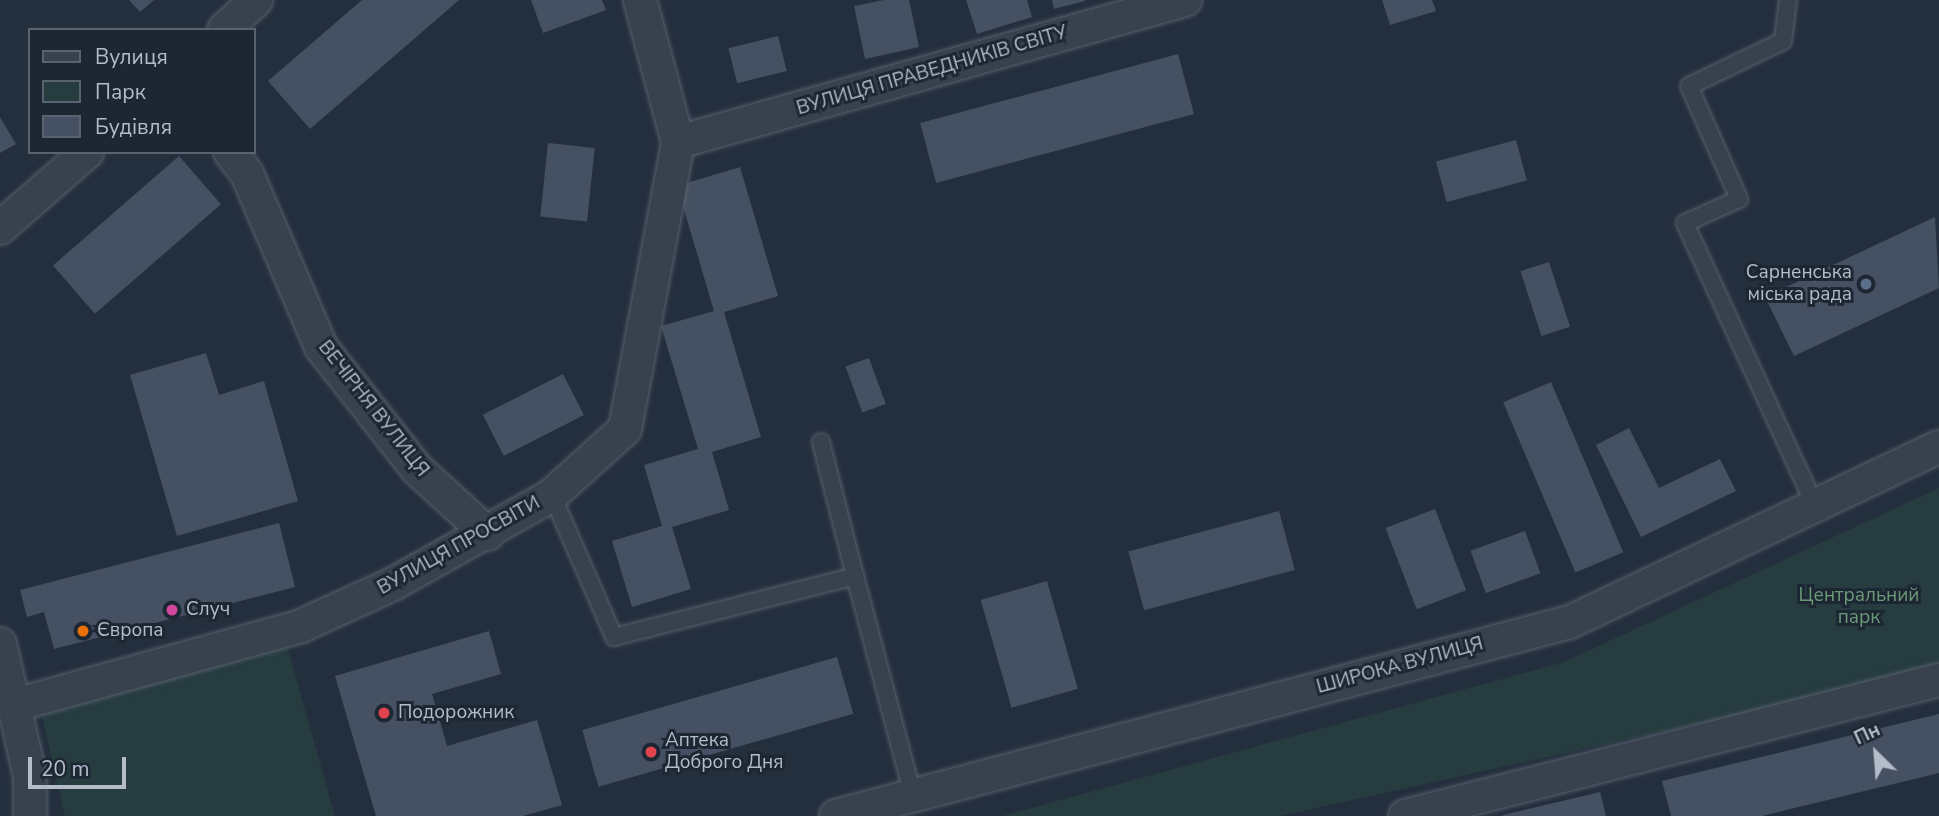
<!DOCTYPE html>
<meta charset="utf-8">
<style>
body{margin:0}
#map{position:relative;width:1939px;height:816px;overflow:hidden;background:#242f3e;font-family:"Nunito Sans",sans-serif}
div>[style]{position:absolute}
.green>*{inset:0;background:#263c3f}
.building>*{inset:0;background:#455162;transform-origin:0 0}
.roads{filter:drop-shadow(0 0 2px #565f6c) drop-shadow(0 0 2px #565f6c)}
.service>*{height:16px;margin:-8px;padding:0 8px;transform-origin:8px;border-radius:8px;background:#38414e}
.minor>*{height:32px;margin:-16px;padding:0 16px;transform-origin:16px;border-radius:16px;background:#38414e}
.dots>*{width:19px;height:19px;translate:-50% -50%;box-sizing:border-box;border:4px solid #1d2633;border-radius:50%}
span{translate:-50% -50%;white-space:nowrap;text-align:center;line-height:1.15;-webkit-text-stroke:6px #1d2633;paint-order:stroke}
.street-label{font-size:19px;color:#b4bcc9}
.poi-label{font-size:19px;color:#b4bcc9}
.right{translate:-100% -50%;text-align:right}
.left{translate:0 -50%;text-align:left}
.park-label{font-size:19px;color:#6b9a76}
.legend{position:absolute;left:28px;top:28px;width:228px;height:126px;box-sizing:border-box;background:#1d2633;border:2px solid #59626f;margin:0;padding:9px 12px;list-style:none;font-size:21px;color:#b4bcc9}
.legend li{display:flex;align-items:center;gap:14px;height:35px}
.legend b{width:35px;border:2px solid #59626f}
.north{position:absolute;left:1841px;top:718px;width:70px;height:70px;-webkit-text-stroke:5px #1d2633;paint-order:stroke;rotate:335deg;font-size:19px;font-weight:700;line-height:28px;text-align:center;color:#b4bcc9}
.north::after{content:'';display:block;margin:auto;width:24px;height:32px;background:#b4bcc9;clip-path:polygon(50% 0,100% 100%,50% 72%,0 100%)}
.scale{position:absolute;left:28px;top:757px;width:98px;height:32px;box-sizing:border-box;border:4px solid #b4bcc9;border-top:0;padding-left:9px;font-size:21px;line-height:24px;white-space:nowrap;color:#b4bcc9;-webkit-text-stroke:5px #1d2633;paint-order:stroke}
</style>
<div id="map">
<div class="green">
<div style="clip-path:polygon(1939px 488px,1939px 664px,1734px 716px,1280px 816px,1002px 816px,1564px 662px)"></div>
<div style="clip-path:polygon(286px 642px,335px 816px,65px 816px,41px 712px)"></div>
</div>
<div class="building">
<div style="clip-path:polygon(129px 0,154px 0,140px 12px)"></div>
<div style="clip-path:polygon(362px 0,459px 0,310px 129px,268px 81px)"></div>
<div style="clip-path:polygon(531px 0,602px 0,606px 10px,543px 33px)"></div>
<div style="clip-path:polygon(884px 0,909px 0,919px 47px,865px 59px,854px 6px)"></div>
<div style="clip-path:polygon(966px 0,1027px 0,1032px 17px,977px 34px)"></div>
<div style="clip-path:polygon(1052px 0,1085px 0,1085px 1px,1054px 9px)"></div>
<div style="clip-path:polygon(1382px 0,1432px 0,1436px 11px,1390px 25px)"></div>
<div style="left:778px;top:36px;width:36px;height:51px;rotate:76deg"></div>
<div style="left:1178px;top:54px;width:62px;height:267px;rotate:75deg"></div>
<div style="clip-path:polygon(0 117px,16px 144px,0 153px)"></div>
<div style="left:1516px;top:140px;width:42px;height:83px;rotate:75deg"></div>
<div style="left:548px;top:143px;width:47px;height:74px;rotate:6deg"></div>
<div style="left:179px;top:156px;width:64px;height:167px;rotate:49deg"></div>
<div style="clip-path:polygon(740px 167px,778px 296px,724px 312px,761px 437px,712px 452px,729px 510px,672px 527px,691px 589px,632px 607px,612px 541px,662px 526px,644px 465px,698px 449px,661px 326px,714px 311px,677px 186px)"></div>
<div style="clip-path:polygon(1935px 217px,1939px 288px,1794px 356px,1765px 297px)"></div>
<div style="left:1549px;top:262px;width:68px;height:30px;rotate:72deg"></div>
<div style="clip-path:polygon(206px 353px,219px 395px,264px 381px,298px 501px,177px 536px,130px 375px)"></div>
<div style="left:869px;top:358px;width:49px;height:25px;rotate:70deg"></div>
<div style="left:563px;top:374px;width:46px;height:90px;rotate:63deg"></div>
<div style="left:1551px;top:382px;width:185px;height:52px;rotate:67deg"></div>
<div style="clip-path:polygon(1629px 428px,1659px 488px,1720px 459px,1736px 491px,1641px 537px,1596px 445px)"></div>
<div style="left:1435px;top:509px;width:87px;height:53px;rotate:69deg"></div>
<div style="left:1279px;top:511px;width:61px;height:156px;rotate:75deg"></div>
<div style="clip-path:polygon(279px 523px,295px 587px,54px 649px,44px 612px,27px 617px,20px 590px)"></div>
<div style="left:1525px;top:531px;width:45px;height:58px;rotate:70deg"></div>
<div style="left:1047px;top:581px;width:112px;height:69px;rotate:74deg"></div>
<div style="clip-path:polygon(489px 631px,501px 674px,432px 694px,447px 746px,537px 720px,562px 805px,523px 816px,376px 816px,335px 676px)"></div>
<div style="left:837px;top:657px;width:59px;height:265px;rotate:74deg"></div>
<div style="clip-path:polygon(1939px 714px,1939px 773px,1762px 816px,1671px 816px,1662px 781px)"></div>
<div style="clip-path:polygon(1600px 792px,1606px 816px,1503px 816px,1503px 815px)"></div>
</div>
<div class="roads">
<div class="service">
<div style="left:1788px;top:0;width:41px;rotate:97deg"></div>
<div style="left:1783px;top:41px;width:104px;rotate:154.4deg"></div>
<div style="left:1689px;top:86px;width:124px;rotate:66.1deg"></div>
<div style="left:1739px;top:199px;width:59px;rotate:156deg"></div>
<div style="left:1685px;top:223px;width:309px;rotate:65.3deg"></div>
<div style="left:821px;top:442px;width:138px;rotate:75.8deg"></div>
<div style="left:552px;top:495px;width:155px;rotate:66.4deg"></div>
<div style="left:614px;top:637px;width:249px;rotate:-14.2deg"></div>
<div style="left:855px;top:576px;width:227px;rotate:75.2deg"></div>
</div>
<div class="minor">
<div style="left:224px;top:30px;width:44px;rotate:-43.2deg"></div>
<div style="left:678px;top:142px;width:527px;rotate:-15.65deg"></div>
<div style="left:230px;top:152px;width:28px;rotate:52deg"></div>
<div style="left:247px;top:174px;width:188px;rotate:66.8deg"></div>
<div style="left:321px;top:347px;width:155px;rotate:51.8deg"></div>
<div style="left:417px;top:469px;width:96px;rotate:42.5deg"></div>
<div style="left:0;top:228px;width:116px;rotate:-41.1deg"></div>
<div style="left:0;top:644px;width:135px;rotate:77.2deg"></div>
<div style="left:30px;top:776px;width:40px;rotate:90deg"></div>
<div style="left:15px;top:705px;width:297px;rotate:-15.4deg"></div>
<div style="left:301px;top:626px;width:101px;rotate:-24.5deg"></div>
<div style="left:393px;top:584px;width:182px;rotate:-29.2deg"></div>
<div style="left:552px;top:495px;width:98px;rotate:-42.1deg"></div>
<div style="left:625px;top:429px;width:292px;rotate:-79.5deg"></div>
<div style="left:678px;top:142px;width:147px;rotate:-105deg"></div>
<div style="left:836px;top:816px;width:759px;rotate:-14.81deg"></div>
<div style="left:1570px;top:622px;width:408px;rotate:-25.4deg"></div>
<div style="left:1405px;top:816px;width:551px;rotate:-14.29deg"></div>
</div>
</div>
<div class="dots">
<div style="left:1866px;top:284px;background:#5c6f8a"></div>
<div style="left:172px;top:610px;background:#d1479c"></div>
<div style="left:83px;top:631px;background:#e8710a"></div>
<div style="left:384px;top:713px;background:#e0444e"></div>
<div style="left:651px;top:752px;background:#e0444e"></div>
</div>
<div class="street-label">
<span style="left:932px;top:71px;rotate:-16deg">ВУЛИЦЯ ПРАВЕДНИКІВ СВІТУ</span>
<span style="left:373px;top:409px;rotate:52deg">ВЕЧІРНЯ ВУЛИЦЯ</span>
<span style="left:459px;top:546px;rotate:-29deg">ВУЛИЦЯ ПРОСВІТИ</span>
<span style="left:1400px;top:666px;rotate:-15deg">ШИРОКА ВУЛИЦЯ</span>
</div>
<div class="poi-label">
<span class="right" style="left:1852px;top:284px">Сарненська<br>міська рада</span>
<span class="left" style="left:186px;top:610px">Случ</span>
<span class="left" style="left:97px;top:631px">Європа</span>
<span class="left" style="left:398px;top:713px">Подорожник</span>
<span class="left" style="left:665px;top:752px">Аптека<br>Доброго Дня</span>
</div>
<div class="park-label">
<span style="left:1859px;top:607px">Центральний<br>парк</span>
</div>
<ul class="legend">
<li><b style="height:9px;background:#38414e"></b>Вулиця</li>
<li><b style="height:19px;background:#263c3f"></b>Парк</li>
<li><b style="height:19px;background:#455162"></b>Будівля</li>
</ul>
<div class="north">Пн</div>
<div class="scale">20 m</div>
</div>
